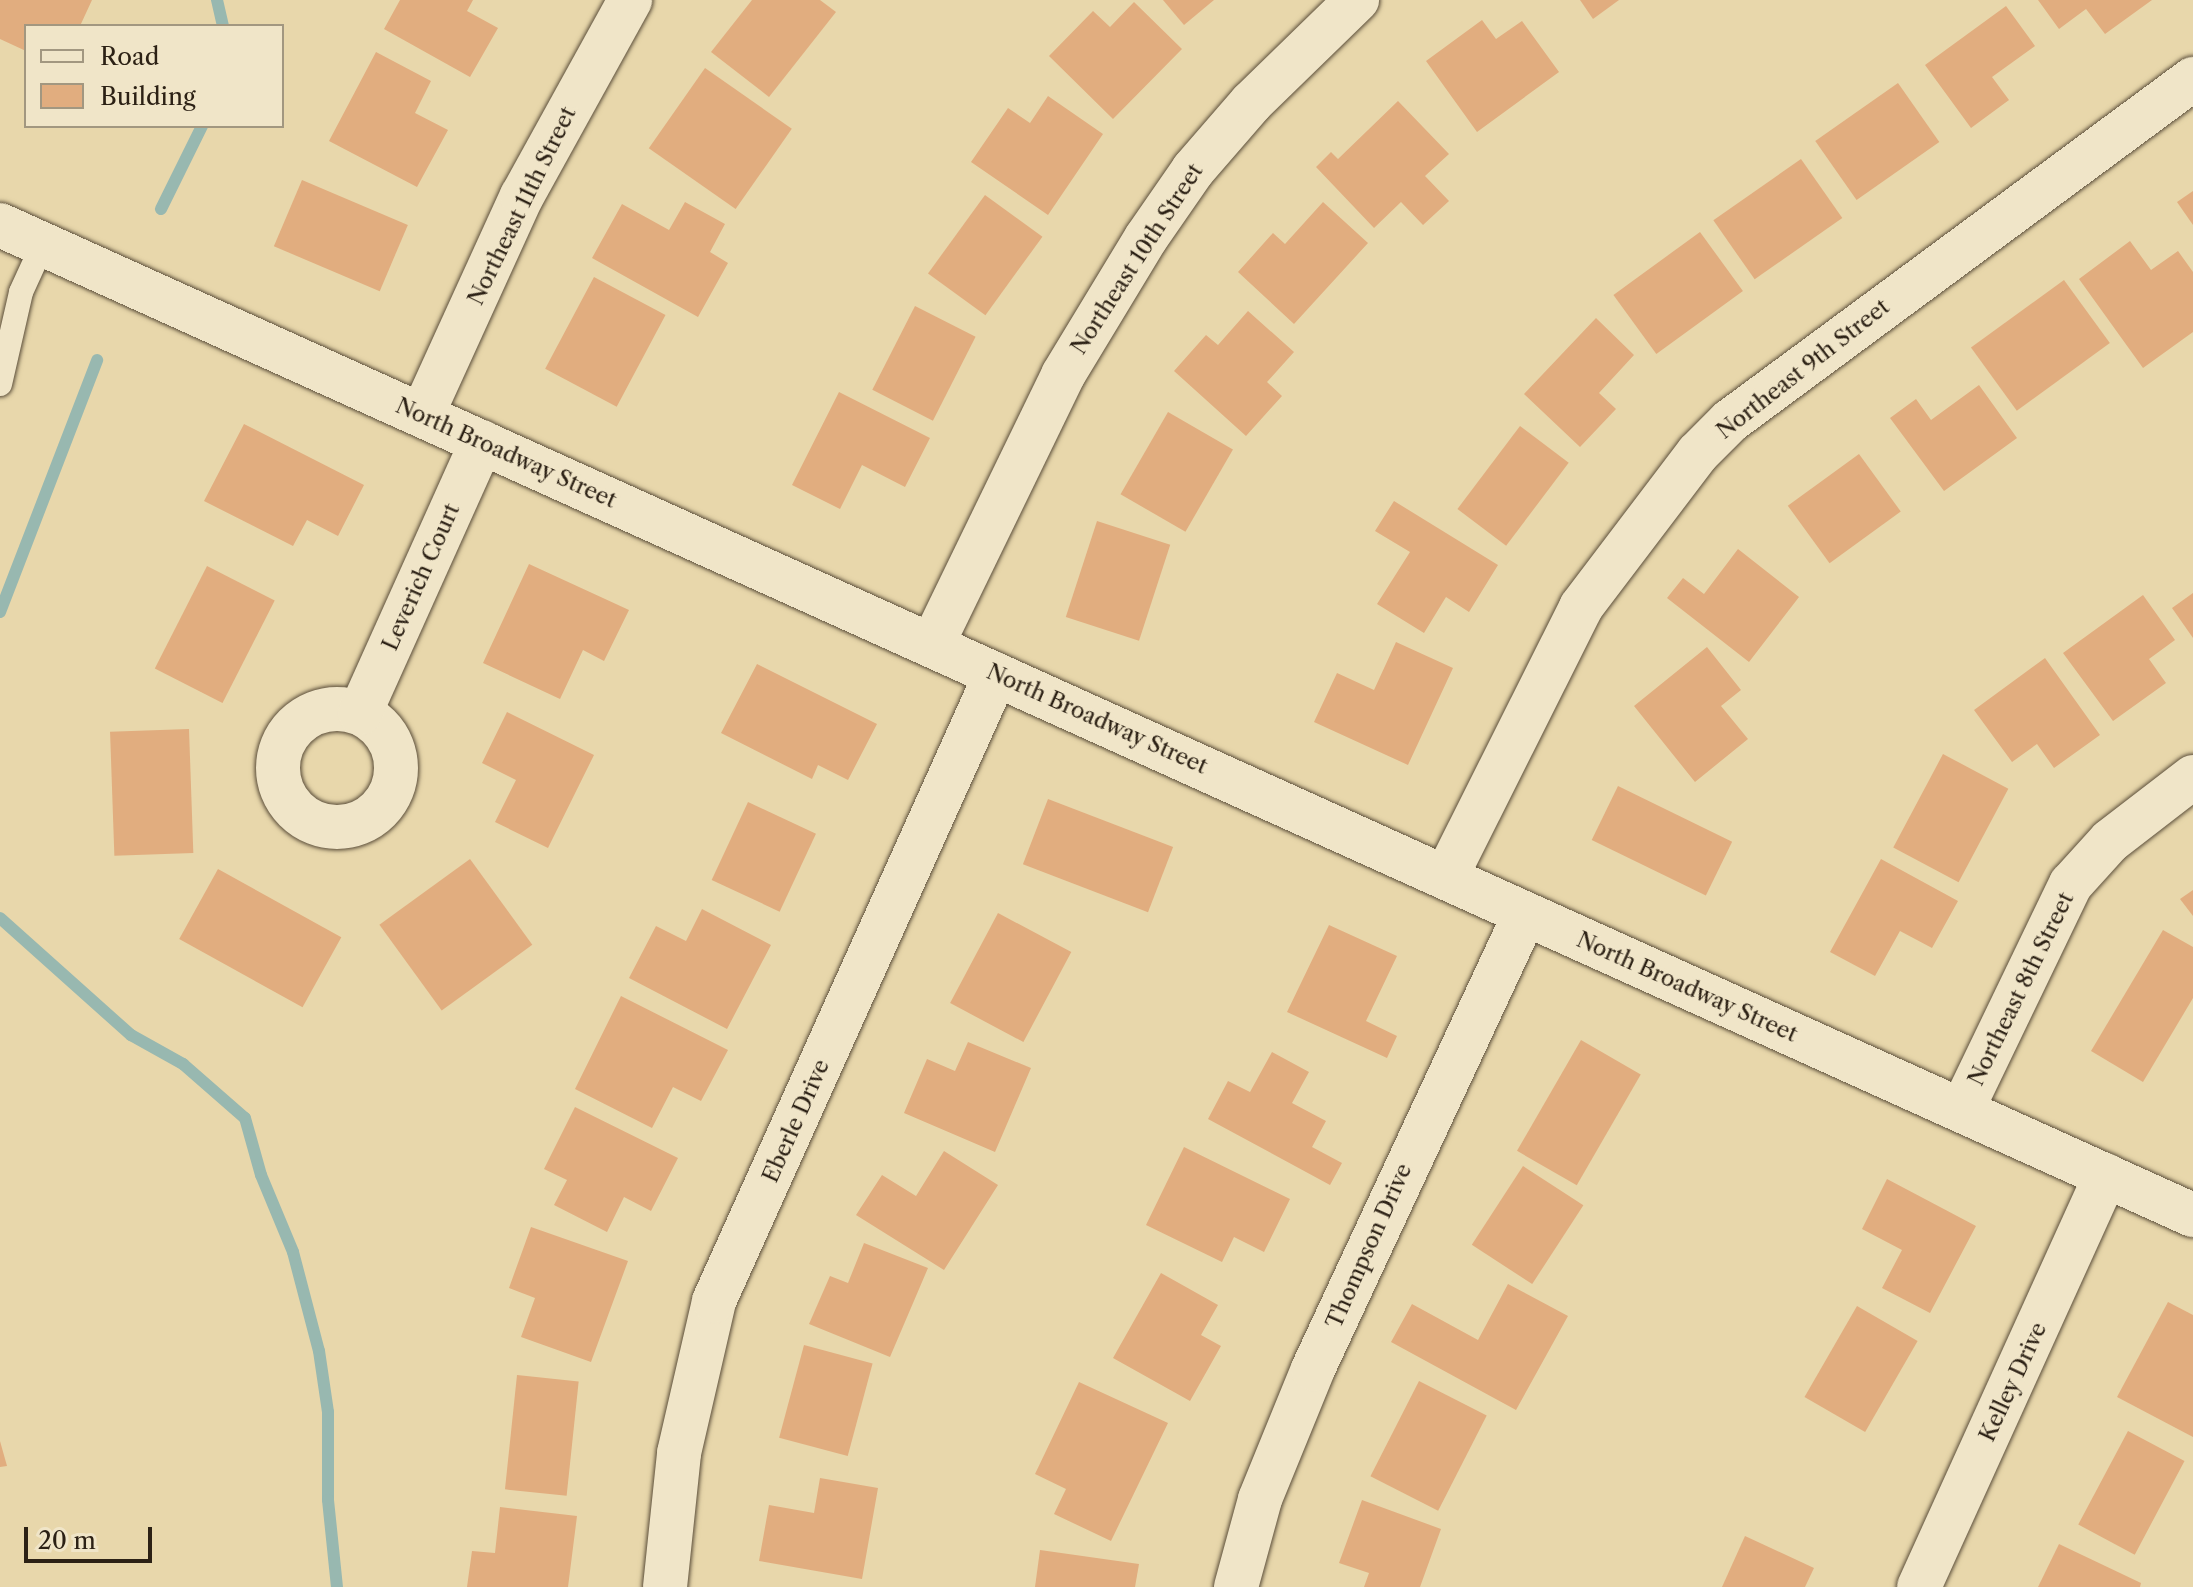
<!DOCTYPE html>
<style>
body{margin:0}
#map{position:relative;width:2193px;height:1587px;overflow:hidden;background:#e8d7ab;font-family:"Libre Caslon Text",serif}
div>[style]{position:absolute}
.stream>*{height:12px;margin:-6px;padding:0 6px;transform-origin:6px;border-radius:6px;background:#98b8b0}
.building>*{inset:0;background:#e1ad7f;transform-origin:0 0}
.roads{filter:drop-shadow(0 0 2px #5b4e3a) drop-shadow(0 0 2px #5b4e3a)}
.service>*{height:24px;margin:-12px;padding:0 12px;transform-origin:12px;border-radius:12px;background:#f0e5c8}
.minor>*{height:44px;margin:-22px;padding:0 22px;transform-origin:22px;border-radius:22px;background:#f0e5c8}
.minor>.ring{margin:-22px;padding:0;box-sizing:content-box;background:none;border:44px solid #f0e5c8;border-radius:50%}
.secondary>*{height:44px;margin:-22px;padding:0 22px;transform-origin:22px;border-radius:22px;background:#f0e5c8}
span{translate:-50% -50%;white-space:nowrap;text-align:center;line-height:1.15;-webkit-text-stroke:6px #f0e5c8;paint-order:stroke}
.street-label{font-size:22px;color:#2c2115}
.legend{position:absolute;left:24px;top:24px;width:260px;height:104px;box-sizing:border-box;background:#f0e5c8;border:2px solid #a29780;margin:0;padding:10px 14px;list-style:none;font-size:24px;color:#2c2115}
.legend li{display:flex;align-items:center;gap:16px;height:40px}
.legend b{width:40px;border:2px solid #a29780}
.scale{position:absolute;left:24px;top:1527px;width:128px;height:36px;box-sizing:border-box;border:4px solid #2c2115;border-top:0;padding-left:10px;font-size:24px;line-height:28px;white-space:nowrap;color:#2c2115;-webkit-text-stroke:6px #f0e5c8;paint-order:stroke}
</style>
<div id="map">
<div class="stream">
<i style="left:217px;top:0;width:27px;rotate:77deg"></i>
<i style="left:161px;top:209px;width:93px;rotate:-63.7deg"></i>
<i style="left:0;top:612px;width:270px;rotate:-68.9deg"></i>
<i style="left:0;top:918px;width:176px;rotate:41.8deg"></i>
<i style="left:131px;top:1035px;width:60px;rotate:29.1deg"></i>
<i style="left:183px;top:1064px;width:82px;rotate:41.1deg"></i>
<i style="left:245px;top:1118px;width:59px;rotate:74.3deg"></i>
<i style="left:261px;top:1175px;width:83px;rotate:67.4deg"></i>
<i style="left:293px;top:1252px;width:102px;rotate:75.3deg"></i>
<i style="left:319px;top:1351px;width:62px;rotate:81.6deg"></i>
<i style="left:328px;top:1412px;width:88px;rotate:90deg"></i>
<i style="left:328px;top:1500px;width:87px;rotate:84.1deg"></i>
</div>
<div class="building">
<i style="clip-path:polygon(0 0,92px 0,80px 26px,26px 26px,26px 51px,0 39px)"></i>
<i style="clip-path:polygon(400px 0,473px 0,467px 11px,498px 28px,470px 77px,384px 29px)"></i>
<i style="clip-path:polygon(752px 0,820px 0,836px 12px,769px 97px,711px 52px)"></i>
<i style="clip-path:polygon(1163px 0,1214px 0,1184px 25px)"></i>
<i style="clip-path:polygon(1580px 0,1619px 0,1593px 19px)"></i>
<i style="clip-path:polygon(2038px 0,2152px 0,2105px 34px,2086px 9px,2059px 29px)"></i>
<i style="clip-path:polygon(1134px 2px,1182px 49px,1113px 119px,1049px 56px,1093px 11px,1110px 27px)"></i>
<i style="clip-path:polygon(2006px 6px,2035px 46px,1992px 77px,2009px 100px,1971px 128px,1925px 65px)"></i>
<i style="clip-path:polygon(1482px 20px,1496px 39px,1522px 21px,1559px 72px,1477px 132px,1426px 61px)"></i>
<i style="clip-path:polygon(376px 52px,431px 81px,415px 113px,448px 130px,417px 187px,329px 141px)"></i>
<i style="left:705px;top:68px;width:106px;height:98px;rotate:35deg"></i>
<i style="left:1898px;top:83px;width:72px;height:101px;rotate:55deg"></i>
<i style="clip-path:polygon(1048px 96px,1103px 134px,1048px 215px,971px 162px,1008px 108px,1030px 123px)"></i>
<i style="clip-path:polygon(1398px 101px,1449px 154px,1425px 176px,1449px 201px,1423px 225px,1401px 202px,1374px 228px,1316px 167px,1331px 152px,1338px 159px)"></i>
<i style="left:1801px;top:159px;width:72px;height:107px;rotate:55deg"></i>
<i style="left:302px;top:180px;width:115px;height:72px;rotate:23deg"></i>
<i style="clip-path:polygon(2193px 191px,2193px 225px,2177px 202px)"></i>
<i style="left:985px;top:195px;width:71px;height:97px;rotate:36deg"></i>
<i style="clip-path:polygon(685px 202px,725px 224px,710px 252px,728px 263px,698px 317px,592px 258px,622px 204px,669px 230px)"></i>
<i style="clip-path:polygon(1323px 202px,1368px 243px,1294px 324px,1238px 272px,1273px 233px,1285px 244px)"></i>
<i style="left:1700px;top:232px;width:73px;height:107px;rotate:54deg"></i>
<i style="clip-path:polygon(2130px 241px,2151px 270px,2178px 251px,2193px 272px,2193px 332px,2143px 368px,2079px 279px)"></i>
<i style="left:594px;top:277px;width:81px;height:104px;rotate:28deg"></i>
<i style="left:2064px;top:280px;width:78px;height:115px;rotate:54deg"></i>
<i style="left:915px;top:306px;width:68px;height:94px;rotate:27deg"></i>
<i style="clip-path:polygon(1248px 311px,1294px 352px,1267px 382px,1282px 396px,1246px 436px,1174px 371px,1206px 335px,1218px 345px)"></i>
<i style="clip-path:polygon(1596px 318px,1634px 355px,1599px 393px,1616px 409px,1580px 447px,1524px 394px)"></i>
<i style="clip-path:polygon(1979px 385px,2017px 438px,1944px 491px,1890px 418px,1916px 399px,1931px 420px)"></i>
<i style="clip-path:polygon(839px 392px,930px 438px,905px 487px,862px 465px,840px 509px,792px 485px)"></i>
<i style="left:1168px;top:412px;width:75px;height:95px;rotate:30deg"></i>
<i style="clip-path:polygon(244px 424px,364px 485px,338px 536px,307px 520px,293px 546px,204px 501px)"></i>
<i style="left:1520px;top:426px;width:61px;height:104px;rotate:37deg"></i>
<i style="left:1859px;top:454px;width:71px;height:88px;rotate:54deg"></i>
<i style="clip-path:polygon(1394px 501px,1498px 565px,1469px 612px,1446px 597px,1424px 633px,1377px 604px,1410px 552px,1375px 531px)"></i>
<i style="left:1097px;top:521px;width:77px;height:101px;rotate:18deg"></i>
<i style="clip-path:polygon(1738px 549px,1799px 597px,1749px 662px,1667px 598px,1683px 578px,1704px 594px)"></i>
<i style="clip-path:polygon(529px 564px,629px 610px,604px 661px,583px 650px,560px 699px,483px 663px)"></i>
<i style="left:207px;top:566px;width:76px;height:115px;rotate:27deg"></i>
<i style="clip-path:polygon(2193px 593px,2193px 638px,2172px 608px)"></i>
<i style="clip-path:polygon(2143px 595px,2175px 640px,2149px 659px,2166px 683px,2113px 721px,2063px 653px)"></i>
<i style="clip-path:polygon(1396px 642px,1453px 668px,1408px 765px,1314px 722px,1337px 673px,1374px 690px)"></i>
<i style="clip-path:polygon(1707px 647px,1741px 690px,1721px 706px,1748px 739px,1695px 782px,1634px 706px)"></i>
<i style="clip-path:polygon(2045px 658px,2100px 735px,2054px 768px,2037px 744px,2012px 762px,1974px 710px)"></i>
<i style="clip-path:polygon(757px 664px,877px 724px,848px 780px,818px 765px,812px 779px,721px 733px)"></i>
<i style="clip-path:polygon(507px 712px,594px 755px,548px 848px,495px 822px,516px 780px,482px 763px)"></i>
<i style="left:189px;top:729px;width:124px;height:79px;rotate:88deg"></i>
<i style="left:1943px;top:754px;width:74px;height:106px;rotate:28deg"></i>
<i style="left:1618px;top:786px;width:127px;height:60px;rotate:26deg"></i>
<i style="left:1048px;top:799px;width:134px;height:70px;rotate:21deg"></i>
<i style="left:748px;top:802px;width:75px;height:86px;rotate:25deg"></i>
<i style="left:470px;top:859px;width:106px;height:112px;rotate:54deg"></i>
<i style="clip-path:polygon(1881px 859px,1958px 901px,1932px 948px,1900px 931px,1875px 976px,1830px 952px)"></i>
<i style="left:218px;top:869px;width:141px;height:80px;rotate:29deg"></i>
<i style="clip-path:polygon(2193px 890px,2193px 916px,2180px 899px)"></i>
<i style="clip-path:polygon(702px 909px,771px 945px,727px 1029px,629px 978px,656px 926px,686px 941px)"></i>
<i style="left:998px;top:913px;width:83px;height:102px;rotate:28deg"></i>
<i style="clip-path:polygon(1329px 925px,1397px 956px,1366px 1021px,1397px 1036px,1387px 1058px,1287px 1012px)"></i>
<i style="clip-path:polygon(2163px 930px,2193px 947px,2193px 998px,2143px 1082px,2091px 1051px)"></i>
<i style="clip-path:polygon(621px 996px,728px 1050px,701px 1101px,673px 1087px,652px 1128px,575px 1089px)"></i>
<i style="left:1581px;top:1040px;width:69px;height:128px;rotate:30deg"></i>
<i style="clip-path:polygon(968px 1042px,1031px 1068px,995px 1152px,904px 1113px,927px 1059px,955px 1071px)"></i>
<i style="clip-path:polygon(1272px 1052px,1309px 1072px,1292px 1103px,1326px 1121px,1312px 1147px,1342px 1163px,1330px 1185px,1208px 1119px,1228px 1081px,1250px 1092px)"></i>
<i style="clip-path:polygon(575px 1107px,678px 1158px,651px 1211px,624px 1197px,607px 1232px,554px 1205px,567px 1180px,544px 1169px)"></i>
<i style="clip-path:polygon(1184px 1147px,1290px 1199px,1264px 1252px,1234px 1237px,1222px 1262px,1146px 1225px)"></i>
<i style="clip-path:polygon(944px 1151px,998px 1185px,944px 1270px,856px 1215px,882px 1175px,916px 1196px)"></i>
<i style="left:1523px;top:1166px;width:72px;height:94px;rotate:33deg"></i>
<i style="clip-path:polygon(1887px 1179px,1976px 1226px,1930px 1313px,1882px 1288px,1902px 1250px,1862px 1229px)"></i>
<i style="clip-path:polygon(531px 1227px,628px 1261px,591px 1362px,521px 1337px,535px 1298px,509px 1288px)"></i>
<i style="clip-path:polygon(864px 1243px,928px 1268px,890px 1357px,809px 1324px,830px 1276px,848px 1283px)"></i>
<i style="clip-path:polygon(1161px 1273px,1218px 1305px,1201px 1335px,1221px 1346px,1190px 1401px,1113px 1358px)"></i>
<i style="clip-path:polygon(1508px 1284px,1568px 1316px,1516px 1410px,1391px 1342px,1412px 1304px,1478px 1340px)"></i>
<i style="clip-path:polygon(2168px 1302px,2193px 1315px,2193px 1437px,2117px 1397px)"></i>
<i style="left:1857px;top:1306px;width:70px;height:105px;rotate:30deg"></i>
<i style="left:804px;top:1345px;width:71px;height:96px;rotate:15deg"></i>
<i style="left:517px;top:1375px;width:62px;height:115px;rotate:6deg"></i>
<i style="left:1419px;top:1381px;width:76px;height:107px;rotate:27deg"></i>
<i style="clip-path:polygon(1079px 1382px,1168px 1423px,1111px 1541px,1054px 1514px,1066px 1489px,1035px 1474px)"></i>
<i style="left:2128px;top:1431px;width:64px;height:106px;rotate:28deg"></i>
<i style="clip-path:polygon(0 1441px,7px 1466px,0 1467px)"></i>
<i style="clip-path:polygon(820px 1478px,878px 1488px,862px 1579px,759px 1561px,769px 1505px,814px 1513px)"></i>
<i style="clip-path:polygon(1362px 1500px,1441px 1529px,1420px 1587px,1364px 1587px,1369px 1573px,1339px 1563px)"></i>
<i style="clip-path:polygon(500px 1507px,577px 1516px,568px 1587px,467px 1587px,472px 1551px,495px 1553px)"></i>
<i style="clip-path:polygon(1745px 1536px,1814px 1568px,1805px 1587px,1722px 1587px)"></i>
<i style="clip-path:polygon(2059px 1544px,2141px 1583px,2140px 1587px,2038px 1587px)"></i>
<i style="clip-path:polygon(1040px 1550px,1139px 1564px,1135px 1587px,1035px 1587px)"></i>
</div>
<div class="roads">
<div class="service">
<i style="left:0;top:384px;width:94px;rotate:-77.1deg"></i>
<i style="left:21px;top:292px;width:53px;rotate:-65.4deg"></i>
</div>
<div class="minor">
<i style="left:422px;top:415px;width:241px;rotate:-65.5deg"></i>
<i style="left:522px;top:196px;width:224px;rotate:-61.1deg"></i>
<i style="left:932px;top:645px;width:300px;rotate:-64.1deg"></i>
<i style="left:1063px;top:375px;width:160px;rotate:-58.8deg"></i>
<i style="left:1146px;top:238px;width:83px;rotate:-55.3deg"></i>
<i style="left:1193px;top:170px;width:89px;rotate:-49.1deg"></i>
<i style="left:1251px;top:103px;width:148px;rotate:-44.2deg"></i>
<i class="ring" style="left:278px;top:709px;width:74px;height:74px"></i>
<i style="left:360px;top:713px;width:297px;rotate:-65.8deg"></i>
<i style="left:1446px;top:877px;width:302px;rotate:-63.4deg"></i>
<i style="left:1581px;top:607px;width:193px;rotate:-52.8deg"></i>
<i style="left:1698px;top:453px;width:45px;rotate:-45deg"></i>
<i style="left:1730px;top:421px;width:576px;rotate:-36.45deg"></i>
<i style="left:1962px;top:1110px;width:251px;rotate:-64.3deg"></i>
<i style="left:2071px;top:884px;width:58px;rotate:-47.8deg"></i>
<i style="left:2110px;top:841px;width:105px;rotate:-37.6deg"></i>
<i style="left:665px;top:1587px;width:135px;rotate:-84deg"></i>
<i style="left:679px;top:1453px;width:156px;rotate:-77deg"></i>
<i style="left:714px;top:1301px;width:687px;rotate:-65.78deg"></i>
<i style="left:1236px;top:1587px;width:91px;rotate:-74.7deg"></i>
<i style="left:1260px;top:1499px;width:140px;rotate:-67.8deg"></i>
<i style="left:1313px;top:1369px;width:502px;rotate:-65.02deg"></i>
<i style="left:1919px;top:1587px;width:452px;rotate:-65.6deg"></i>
</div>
<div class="secondary">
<i style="left:0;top:225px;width:2406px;rotate:24.3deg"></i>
</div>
</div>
<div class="street-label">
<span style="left:522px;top:206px;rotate:-64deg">Northeast 11th Street</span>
<span style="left:1137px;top:259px;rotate:-57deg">Northeast 10th Street</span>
<span style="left:1803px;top:369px;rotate:-38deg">Northeast 9th Street</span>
<span style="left:506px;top:453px;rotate:24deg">North Broadway Street</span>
<span style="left:421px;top:577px;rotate:-66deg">Leverich Court</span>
<span style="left:1097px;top:719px;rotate:24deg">North Broadway Street</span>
<span style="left:1687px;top:987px;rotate:24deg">North Broadway Street</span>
<span style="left:2021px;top:989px;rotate:-64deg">Northeast 8th Street</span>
<span style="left:796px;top:1121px;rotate:-66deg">Eberle Drive</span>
<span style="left:1369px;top:1246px;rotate:-66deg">Thompson Drive</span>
<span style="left:2013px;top:1382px;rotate:-65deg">Kelley Drive</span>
</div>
<ul class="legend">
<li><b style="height:10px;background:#f0e5c8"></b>Road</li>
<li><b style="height:22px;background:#e1ad7f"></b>Building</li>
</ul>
<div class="scale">20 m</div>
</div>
